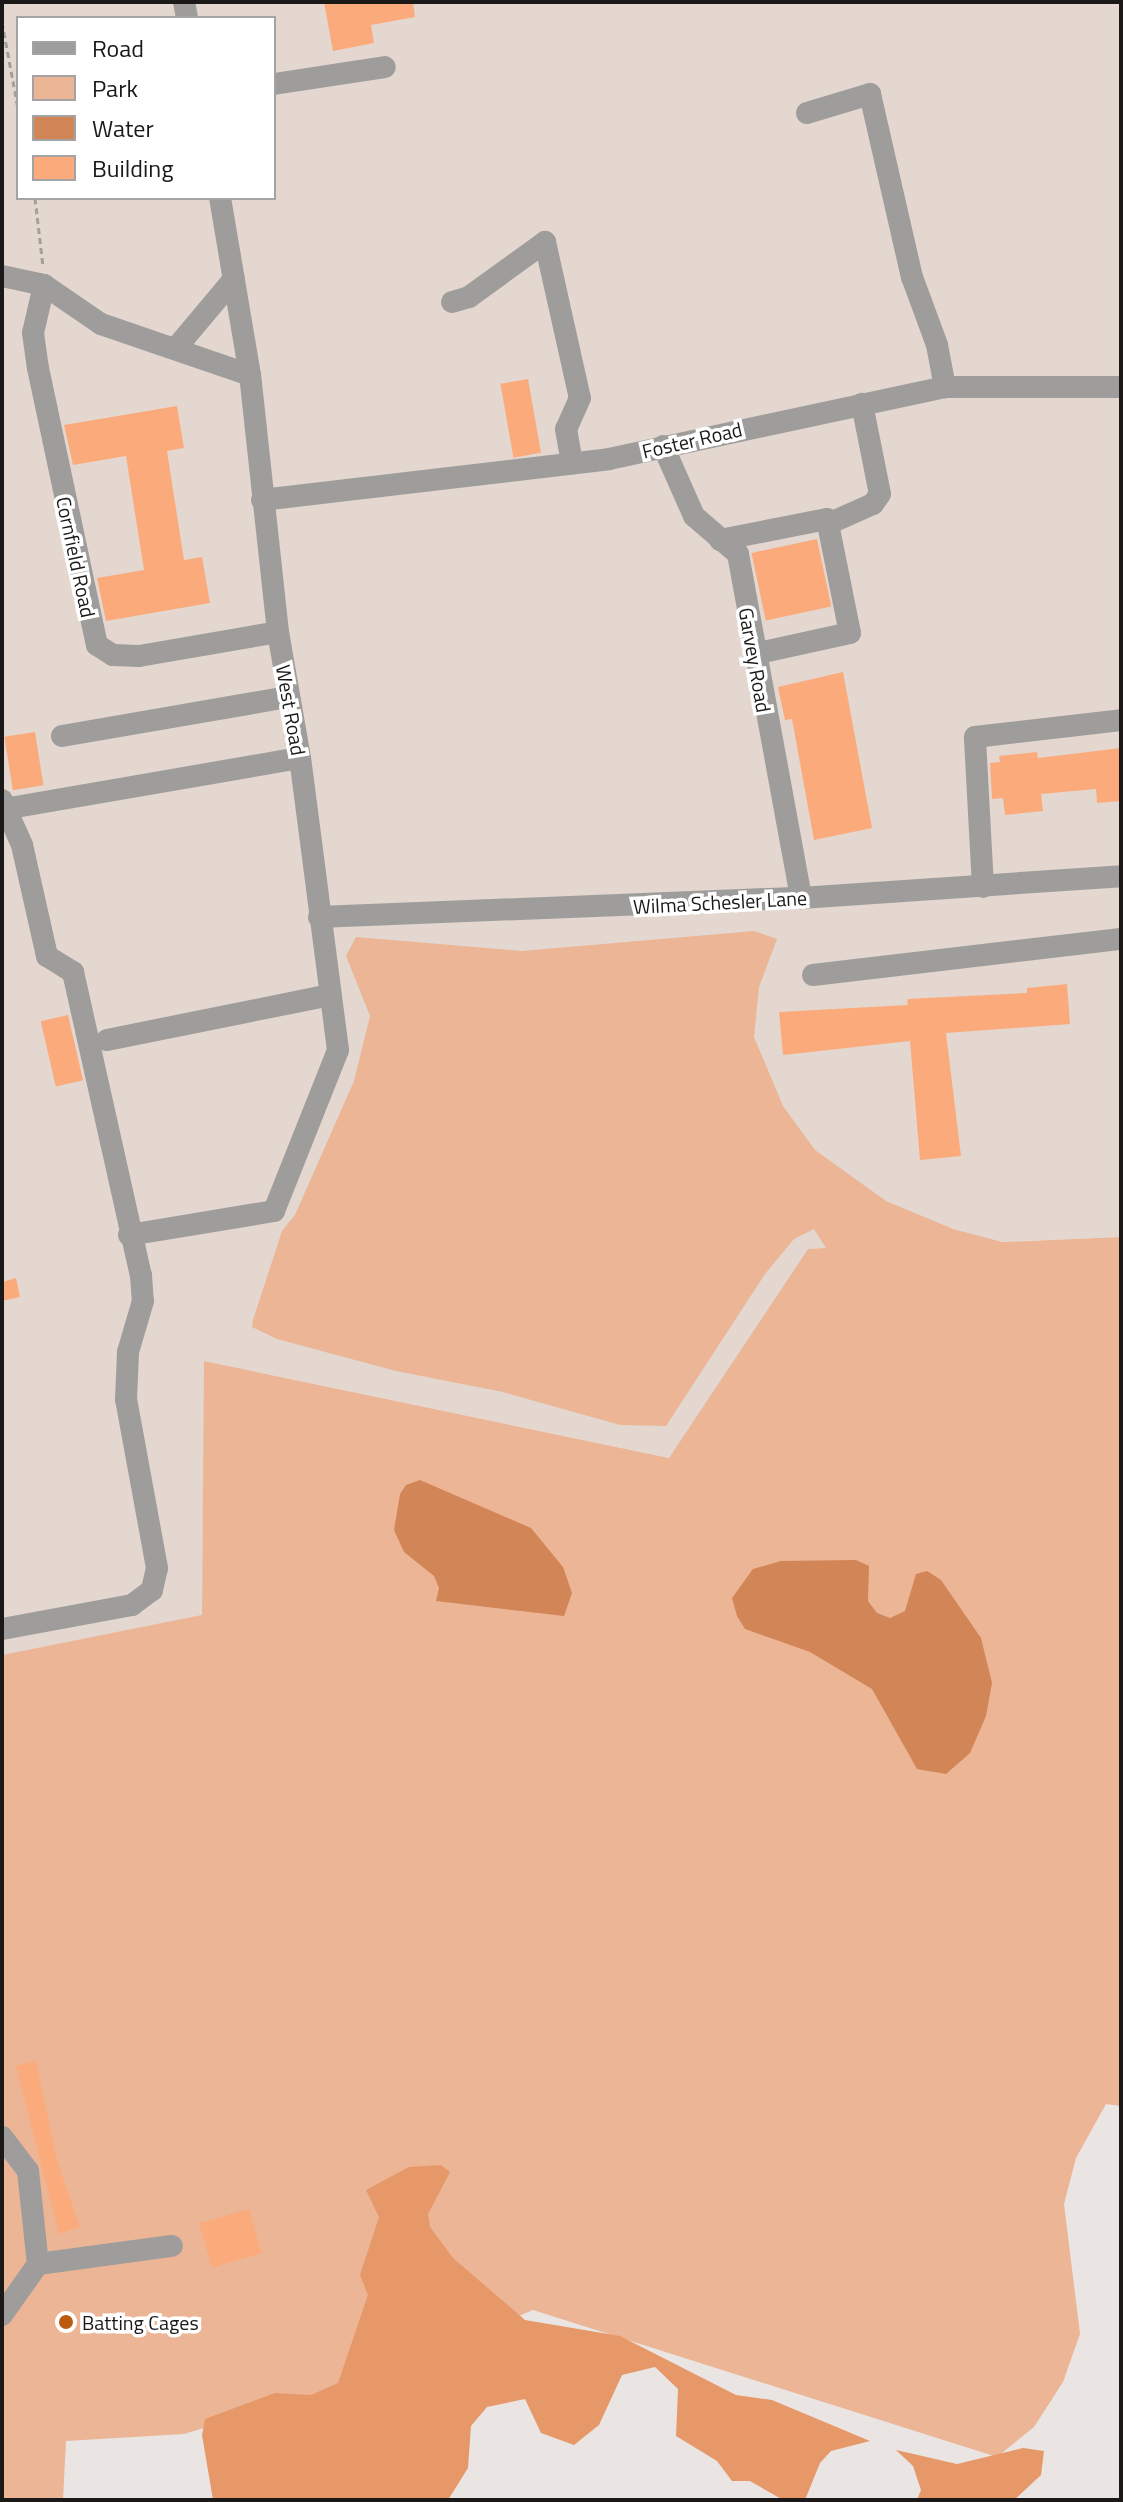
<!DOCTYPE html>
<style>
body{margin:0}
#map{position:relative;width:1123px;height:2502px;overflow:hidden;background:#eae5e2;font-family:"Titillium Web",sans-serif}
div>[style]{position:absolute}
.built>*{inset:0;background:#e3d7cf}
.green>*{inset:0;background:#ebb596}
.forest>*{inset:0;background:#e69869}
.water>*{inset:0;background:#d28556}
.building>*{inset:0;background:#fbab7b;transform-origin:0 0}
.path>*{height:3px;margin-top:-1.5px;transform-origin:0;background:repeating-linear-gradient(90deg,#a39f9d 0 6px,transparent 0 10px)}
.minor>*{height:22px;margin:-11px;padding:0 11px;transform-origin:11px;border-radius:11px;background:#9f9d9c}
.dots>*{width:22px;height:22px;translate:-50% -50%;box-sizing:border-box;border:4px solid #fff;border-radius:50%}
span{translate:-50% -50%;white-space:nowrap;text-align:center;line-height:1.15;-webkit-text-stroke:7px #fff;paint-order:stroke}
.street-label{font-size:20px;color:#1b1918}
.poi-label{font-size:20px;color:#1b1918}
.left{translate:0 -50%;text-align:left}
.frame{position:absolute;inset:0;border:4px solid #1b1918;pointer-events:none}
.legend{position:absolute;left:16px;top:16px;width:260px;height:184px;box-sizing:border-box;background:#fff;border:2px solid #a4a3a3;margin:0;padding:10px 14px;list-style:none;font-size:24px;color:#1b1918}
.legend li{display:flex;align-items:center;gap:16px;height:40px}
.legend b{width:40px;border:2px solid #a4a3a3}
</style>
<div id="map">
<div class="built">
<i style="clip-path:polygon(evenodd,2px 2px,1121px 2px,1121px 1237px,808px 1249px,670px 1458px,205px 1361px,202px 1616px,2px 1655px,2px 2px,18px 18px,274px 18px,274px 198px,18px 198px,18px 18px)"></i>
</div>
<div class="green">
<i style="clip-path:polygon(754px 931px,777px 939px,759px 987px,754px 1037px,783px 1106px,815px 1150px,886px 1201px,953px 1229px,1002px 1242px,1121px 1237px,1121px 2106px,1106px 2104px,1076px 2158px,1064px 2204px,1080px 2334px,1063px 2382px,1034px 2427px,997px 2457px,533px 2310px,375px 2376px,184px 2434px,66px 2441px,63px 2500px,2px 2500px,2px 1655px,202px 1615px,204px 1361px,669px 1458px,808px 1249px,826px 1248px,814px 1229px,794px 1239px,765px 1274px,666px 1426px,620px 1425px,503px 1392px,396px 1371px,277px 1339px,252px 1327px,253px 1320px,282px 1231px,295px 1215px,354px 1081px,370px 1016px,346px 956px,356px 937px,522px 951px)"></i>
</div>
<div class="forest">
<i style="clip-path:polygon(441px 2165px,450px 2172px,428px 2214px,430px 2227px,453px 2258px,525px 2320px,620px 2336px,736px 2395px,772px 2400px,870px 2441px,831px 2451px,820px 2463px,805px 2500px,783px 2500px,750px 2481px,732px 2481px,717px 2461px,676px 2436px,678px 2389px,655px 2367px,622px 2375px,599px 2425px,574px 2445px,541px 2433px,525px 2399px,487px 2407px,471px 2426px,468px 2468px,448px 2500px,213px 2500px,202px 2435px,205px 2419px,275px 2393px,311px 2395px,338px 2383px,368px 2295px,360px 2275px,379px 2217px,366px 2190px,409px 2167px)"></i>
<i style="clip-path:polygon(1023px 2448px,1044px 2451px,1041px 2475px,1014px 2500px,917px 2500px,921px 2490px,913px 2466px,896px 2450px,957px 2464px)"></i>
</div>
<div class="water">
<i style="clip-path:polygon(420px 1480px,531px 1528px,563px 1567px,572px 1593px,564px 1616px,436px 1601px,439px 1588px,434px 1576px,404px 1552px,394px 1530px,400px 1494px,406px 1485px)"></i>
<i style="clip-path:polygon(856px 1560px,869px 1566px,868px 1601px,877px 1613px,890px 1618px,905px 1611px,916px 1574px,927px 1571px,941px 1580px,981px 1638px,992px 1683px,986px 1716px,970px 1753px,946px 1774px,917px 1769px,872px 1689px,810px 1652px,745px 1629px,737px 1616px,732px 1598px,753px 1569px,781px 1561px)"></i>
</div>
<div class="building">
<i style="clip-path:polygon(324px 2px,413px 2px,415px 17px,371px 25px,374px 43px,333px 51px)"></i>
<i style="left:528px;top:379px;width:75px;height:28px;rotate:80deg"></i>
<i style="clip-path:polygon(177px 406px,184px 448px,167px 451px,184px 560px,202px 557px,210px 603px,106px 621px,97px 578px,144px 570px,126px 456px,73px 465px,64px 425px)"></i>
<i style="left:817px;top:539px;width:69px;height:67px;rotate:78deg"></i>
<i style="clip-path:polygon(843px 672px,872px 828px,814px 840px,792px 719px,785px 720px,778px 687px)"></i>
<i style="left:35px;top:732px;width:54px;height:31px;rotate:81deg"></i>
<i style="clip-path:polygon(1121px 748px,1121px 801px,1097px 803px,1096px 789px,1041px 794px,1043px 811px,1005px 815px,1003px 798px,992px 799px,990px 763px,1000px 762px,999px 756px,1037px 752px,1038px 758px)"></i>
<i style="clip-path:polygon(1067px 984px,1070px 1024px,946px 1033px,961px 1156px,920px 1160px,910px 1041px,783px 1055px,779px 1012px,908px 1005px,907px 999px,1027px 993px,1027px 988px)"></i>
<i style="left:68px;top:1015px;width:67px;height:28px;rotate:77deg"></i>
<i style="clip-path:polygon(16px 1278px,20px 1297px,2px 1301px,2px 1282px)"></i>
<i style="clip-path:polygon(36px 2061px,57px 2161px,80px 2227px,59px 2234px,16px 2066px)"></i>
<i style="left:249px;top:2209px;width:46px;height:52px;rotate:74deg"></i>
</div>
<div class="path">
<i style="left:2px;top:22px;width:87px;rotate:79.5deg"></i>
<i style="left:35px;top:198px;width:68px;rotate:83.3deg"></i>
</div>
<div class="minor">
<i style="left:184px;top:2px;width:16px;rotate:79deg"></i>
<i style="left:274px;top:84px;width:112px;rotate:-8.7deg"></i>
<i style="left:807px;top:113px;width:66px;rotate:-16.8deg"></i>
<i style="left:870px;top:94px;width:188px;rotate:77.1deg"></i>
<i style="left:912px;top:277px;width:72px;rotate:69.8deg"></i>
<i style="left:937px;top:345px;width:43px;rotate:79.2deg"></i>
<i style="left:2px;top:276px;width:43px;rotate:12.1deg"></i>
<i style="left:44px;top:285px;width:69px;rotate:34.4deg"></i>
<i style="left:101px;top:324px;width:157px;rotate:18.9deg"></i>
<i style="left:44px;top:285px;width:49px;rotate:102.9deg"></i>
<i style="left:33px;top:333px;width:35px;rotate:82deg"></i>
<i style="left:38px;top:368px;width:283px;rotate:78deg"></i>
<i style="left:97px;top:645px;width:19px;rotate:32deg"></i>
<i style="left:113px;top:655px;width:26px;rotate:2deg"></i>
<i style="left:139px;top:656px;width:141px;rotate:-9.8deg"></i>
<i style="left:452px;top:302px;width:18px;rotate:-16deg"></i>
<i style="left:469px;top:297px;width:94px;rotate:-35.9deg"></i>
<i style="left:545px;top:242px;width:160px;rotate:77.4deg"></i>
<i style="left:580px;top:398px;width:34px;rotate:114deg"></i>
<i style="left:566px;top:429px;width:35px;rotate:80deg"></i>
<i style="left:176px;top:348px;width:90px;rotate:-50deg"></i>
<i style="left:663px;top:446px;width:77px;rotate:66.1deg"></i>
<i style="left:694px;top:516px;width:58px;rotate:40.8deg"></i>
<i style="left:738px;top:554px;width:350px;rotate:79.6deg"></i>
<i style="left:262px;top:500px;width:349px;rotate:-6.7deg"></i>
<i style="left:609px;top:459px;width:344px;rotate:-12.1deg"></i>
<i style="left:945px;top:387px;width:176px"></i>
<i style="left:828px;top:524px;width:49px;rotate:-24deg"></i>
<i style="left:873px;top:504px;width:12px;rotate:-55deg"></i>
<i style="left:880px;top:494px;width:92px;rotate:-101.3deg"></i>
<i style="left:720px;top:540px;width:109px;rotate:-11.1deg"></i>
<i style="left:827px;top:519px;width:116px;rotate:78.6deg"></i>
<i style="left:850px;top:633px;width:98px;rotate:167.7deg"></i>
<i style="left:62px;top:736px;width:229px;rotate:-9.8deg"></i>
<i style="left:2px;top:800px;width:49px;rotate:66deg"></i>
<i style="left:22px;top:845px;width:114px;rotate:77.3deg"></i>
<i style="left:47px;top:956px;width:31px;rotate:32deg"></i>
<i style="left:73px;top:972px;width:311px;rotate:77.4deg"></i>
<i style="left:141px;top:1275px;width:26px;rotate:86deg"></i>
<i style="left:143px;top:1301px;width:53px;rotate:106.4deg"></i>
<i style="left:128px;top:1352px;width:47px;rotate:92.4deg"></i>
<i style="left:126px;top:1399px;width:172px;rotate:79.6deg"></i>
<i style="left:157px;top:1568px;width:23px;rotate:103deg"></i>
<i style="left:152px;top:1590px;width:25px;rotate:143deg"></i>
<i style="left:132px;top:1605px;width:132px;rotate:169.5deg"></i>
<i style="left:4px;top:809px;width:300px;rotate:-9.8deg"></i>
<i style="left:983px;top:887px;width:150px;rotate:-93.1deg"></i>
<i style="left:975px;top:737px;width:147px;rotate:-6.6deg"></i>
<i style="left:319px;top:917px;width:482px;rotate:-2.3deg"></i>
<i style="left:801px;top:898px;width:321px;rotate:-3.9deg"></i>
<i style="left:813px;top:975px;width:310px;rotate:-6.7deg"></i>
<i style="left:107px;top:1040px;width:227px;rotate:-11.4deg"></i>
<i style="left:129px;top:1235px;width:147px;rotate:-9.4deg"></i>
<i style="left:274px;top:1211px;width:173px;rotate:-68.3deg"></i>
<i style="left:338px;top:1050px;width:294px;rotate:-97.4deg"></i>
<i style="left:300px;top:758px;width:128px;rotate:-99.9deg"></i>
<i style="left:278px;top:632px;width:259px;rotate:-96.2deg"></i>
<i style="left:250px;top:375px;width:180px;rotate:-99.6deg"></i>
<i style="left:2px;top:2137px;width:43px;rotate:52.6deg"></i>
<i style="left:28px;top:2171px;width:94px;rotate:83.9deg"></i>
<i style="left:38px;top:2264px;width:135px;rotate:-7.7deg"></i>
<i style="left:2px;top:2315px;width:62px;rotate:-54.8deg"></i>
</div>
<div class="dots">
<i style="left:66px;top:2322px;background:#ba5b0f"></i>
</div>
<div class="street-label">
<span style="left:692px;top:440px;rotate:-13deg">Foster Road</span>
<span style="left:76px;top:557px;rotate:78deg">Cornfield Road</span>
<span style="left:755px;top:660px;rotate:80deg">Garvey Road</span>
<span style="left:291px;top:710px;rotate:80deg">West Road</span>
<span style="left:720px;top:902px;rotate:-3deg">Wilma Schesler Lane</span>
</div>
<div class="poi-label">
<span class="left" style="left:82px;top:2322px">Batting Cages</span>
</div>
<div class="frame"></div>
<ul class="legend">
<li><b style="height:10px;background:#9f9d9c"></b>Road</li>
<li><b style="height:22px;background:#ebb596"></b>Park</li>
<li><b style="height:22px;background:#d28556"></b>Water</li>
<li><b style="height:22px;background:#fbab7b"></b>Building</li>
</ul>
</div>
